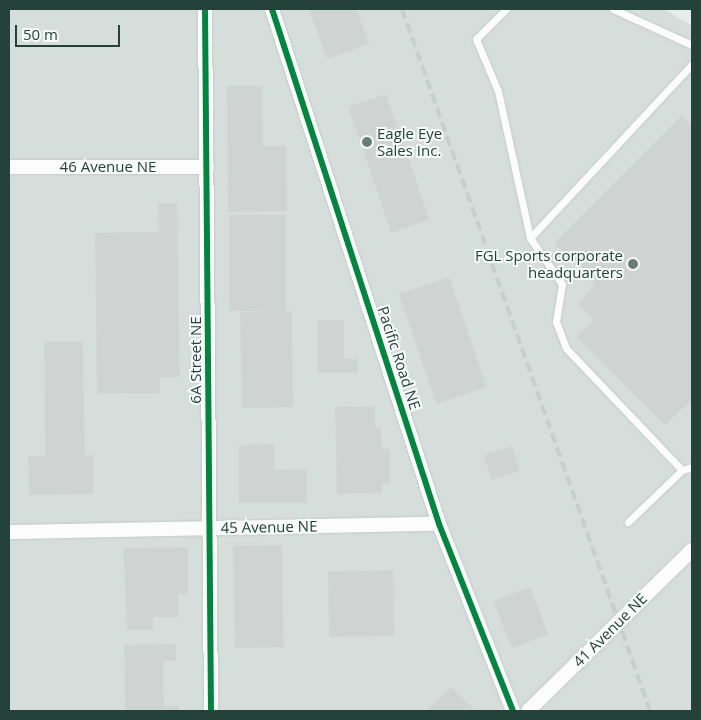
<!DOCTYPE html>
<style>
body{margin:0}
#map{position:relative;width:701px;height:720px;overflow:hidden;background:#e8edeb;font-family:"Open Sans",sans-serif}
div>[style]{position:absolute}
.built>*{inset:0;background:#d6dedb}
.building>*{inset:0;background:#cfd4d2;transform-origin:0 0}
.roads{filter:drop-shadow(0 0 1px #c5cac8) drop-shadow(0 0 1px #c5cac8)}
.service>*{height:7px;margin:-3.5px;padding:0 3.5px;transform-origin:3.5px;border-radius:3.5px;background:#fcfcfc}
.minor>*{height:14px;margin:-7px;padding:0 7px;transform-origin:7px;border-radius:7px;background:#fcfcfc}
.rail>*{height:4px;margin-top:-2px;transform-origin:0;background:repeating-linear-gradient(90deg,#c9cdcc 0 10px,transparent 0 15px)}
.cycleway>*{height:6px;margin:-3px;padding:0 3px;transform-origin:3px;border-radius:3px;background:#00873e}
.dots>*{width:14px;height:14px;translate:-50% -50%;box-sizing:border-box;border:2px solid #f7fbf9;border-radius:50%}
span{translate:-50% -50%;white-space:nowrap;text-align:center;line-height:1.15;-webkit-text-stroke:4px #f7fbf9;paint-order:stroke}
.poi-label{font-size:15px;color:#24423a}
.left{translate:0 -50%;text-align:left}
.right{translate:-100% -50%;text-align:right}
.street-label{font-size:15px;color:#24423a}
.frame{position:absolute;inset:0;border:10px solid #24423a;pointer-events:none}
.scale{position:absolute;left:15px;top:25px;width:105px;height:22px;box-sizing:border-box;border:2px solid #24423a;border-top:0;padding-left:6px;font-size:15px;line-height:18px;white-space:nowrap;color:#24423a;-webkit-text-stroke:4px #f7fbf9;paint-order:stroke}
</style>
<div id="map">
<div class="built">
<i style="clip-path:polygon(9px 9px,664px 9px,692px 26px,692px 711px,9px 711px)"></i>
</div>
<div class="building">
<i style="clip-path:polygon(309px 9px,356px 9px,369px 44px,327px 59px)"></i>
<i style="clip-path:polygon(227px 86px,262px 86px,263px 146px,286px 146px,287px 211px,228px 212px)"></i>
<i style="left:386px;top:94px;width:133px;height:40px;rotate:71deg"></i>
<i style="clip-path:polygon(682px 115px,692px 125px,692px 400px,665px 425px,576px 337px,594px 320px,578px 304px,595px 285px,554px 243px)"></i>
<i style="clip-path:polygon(158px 203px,177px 203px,180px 377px,160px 377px,160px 393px,97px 394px,95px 233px,159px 232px)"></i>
<i style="left:229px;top:215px;width:57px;height:96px"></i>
<i style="left:449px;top:277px;width:116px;height:53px;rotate:71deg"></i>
<i style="clip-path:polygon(287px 311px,292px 311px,293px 407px,242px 408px,240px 312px)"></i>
<i style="clip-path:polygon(318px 320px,344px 320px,344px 359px,358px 359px,358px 373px,318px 373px)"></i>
<i style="clip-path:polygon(44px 342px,83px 342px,85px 455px,93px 455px,93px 494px,29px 495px,28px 456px,45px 456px)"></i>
<i style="clip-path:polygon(375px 406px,375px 428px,381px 428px,382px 449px,390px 449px,390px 483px,382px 483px,382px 493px,337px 494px,335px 407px)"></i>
<i style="clip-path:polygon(274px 444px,274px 470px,307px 469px,307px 503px,239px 503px,239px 445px)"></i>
<i style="left:512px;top:446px;width:26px;height:30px;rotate:72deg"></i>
<i style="left:282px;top:545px;width:102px;height:49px;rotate:89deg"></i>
<i style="clip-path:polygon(188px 547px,188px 594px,178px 594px,179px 617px,153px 617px,153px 630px,127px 630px,123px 548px)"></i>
<i style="left:393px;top:570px;width:66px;height:65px;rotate:89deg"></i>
<i style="left:530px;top:587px;width:51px;height:39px;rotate:69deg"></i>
<i style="clip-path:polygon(176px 644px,176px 661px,163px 661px,164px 706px,178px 706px,179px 711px,125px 711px,124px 645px)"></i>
<i style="clip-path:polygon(451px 687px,476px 711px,426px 711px)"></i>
</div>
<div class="roads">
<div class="service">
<i style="left:506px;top:9px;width:42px;rotate:135deg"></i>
<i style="left:476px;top:39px;width:56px;rotate:67.1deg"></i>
<i style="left:498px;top:91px;width:150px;rotate:77.7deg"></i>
<i style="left:613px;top:9px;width:87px;rotate:24.5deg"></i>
<i style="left:682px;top:470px;width:168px;rotate:-133.6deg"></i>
<i style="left:566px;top:348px;width:28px;rotate:-111deg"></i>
<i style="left:556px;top:322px;width:38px;rotate:-81deg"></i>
<i style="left:562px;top:284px;width:56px;rotate:-124.8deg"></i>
<i style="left:530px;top:238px;width:238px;rotate:-47deg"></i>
<i style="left:628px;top:522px;width:75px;rotate:-43.9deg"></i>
<i style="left:682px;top:470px;width:10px;rotate:-17deg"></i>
</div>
<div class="minor">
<i style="left:205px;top:9px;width:702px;rotate:89.51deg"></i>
<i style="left:272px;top:9px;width:541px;rotate:72.03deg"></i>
<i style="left:439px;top:524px;width:201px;rotate:68.4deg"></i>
<i style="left:9px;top:167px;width:198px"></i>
<i style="left:9px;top:532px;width:430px;rotate:-1.1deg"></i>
<i style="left:528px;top:711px;width:230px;rotate:-44.5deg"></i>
</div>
</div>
<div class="rail">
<i style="left:402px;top:9px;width:745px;rotate:70.54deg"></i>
</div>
<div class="cycleway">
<i style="left:205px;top:9px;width:702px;rotate:89.51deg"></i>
<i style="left:272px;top:9px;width:541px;rotate:72.03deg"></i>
<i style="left:439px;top:524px;width:201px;rotate:68.4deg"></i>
</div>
<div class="dots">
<i style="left:367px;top:142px;background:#697e78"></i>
<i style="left:633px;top:264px;background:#697e78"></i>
</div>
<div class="poi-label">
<span class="left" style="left:377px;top:142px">Eagle Eye<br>Sales Inc.</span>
<span class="right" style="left:623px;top:264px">FGL Sports corporate<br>headquarters</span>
</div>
<div class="street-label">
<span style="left:108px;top:167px">46 Avenue NE</span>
<span style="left:399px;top:358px;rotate:72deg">Pacific Road NE</span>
<span style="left:196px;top:360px;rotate:-90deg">6A Street NE</span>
<span style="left:269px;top:527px;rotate:-1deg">45 Avenue NE</span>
<span style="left:610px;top:630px;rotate:-45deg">41 Avenue NE</span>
</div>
<div class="frame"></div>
<div class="scale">50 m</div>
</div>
